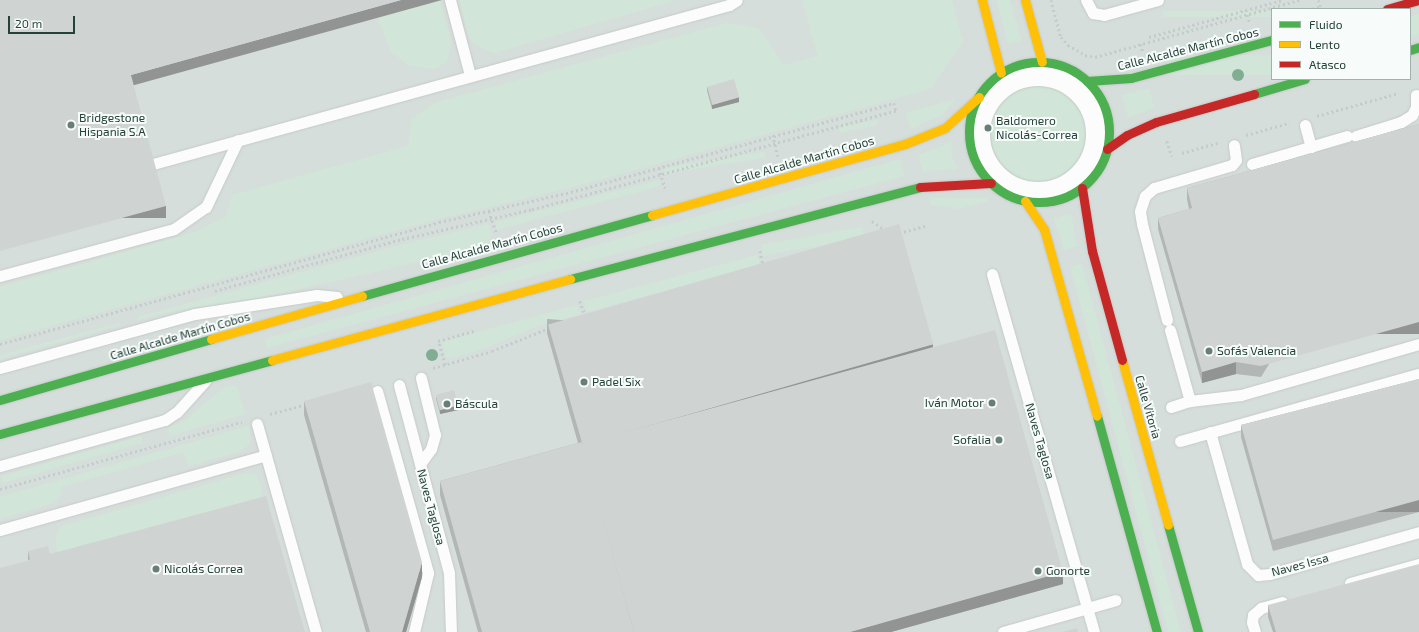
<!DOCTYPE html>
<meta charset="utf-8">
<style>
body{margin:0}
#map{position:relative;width:1419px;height:632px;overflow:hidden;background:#e8edeb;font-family:"Exo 2",sans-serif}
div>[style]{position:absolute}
.built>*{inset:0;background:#d6dedb}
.green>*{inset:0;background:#d1e6d8;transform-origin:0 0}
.round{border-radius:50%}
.path>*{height:2.5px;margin-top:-1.25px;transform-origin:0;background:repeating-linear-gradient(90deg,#c3ccca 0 2px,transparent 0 5px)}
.roads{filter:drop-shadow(0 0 1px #c5cac8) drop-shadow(0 0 1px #c5cac8)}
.lane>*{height:11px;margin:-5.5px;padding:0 5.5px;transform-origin:5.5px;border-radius:5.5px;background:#fcfcfc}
.street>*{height:22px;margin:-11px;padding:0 11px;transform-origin:11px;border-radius:11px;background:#fcfcfc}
.street>.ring{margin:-11px;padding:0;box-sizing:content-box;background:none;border:22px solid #fcfcfc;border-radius:50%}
.fast>*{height:9px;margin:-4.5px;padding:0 4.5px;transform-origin:4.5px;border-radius:4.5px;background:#4caf50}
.fast>.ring{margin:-4.5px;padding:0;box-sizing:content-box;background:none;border:9px solid #4caf50;border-radius:50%}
.slow>*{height:9px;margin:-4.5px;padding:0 4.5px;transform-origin:4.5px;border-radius:4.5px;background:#ffc107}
.jam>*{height:9px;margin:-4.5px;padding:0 4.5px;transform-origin:4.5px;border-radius:4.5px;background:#c62828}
.trees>*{width:12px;height:12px;margin:-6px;border-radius:50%;background:#81ae93}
.wall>*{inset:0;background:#b2b6b5}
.shaded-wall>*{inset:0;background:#919493;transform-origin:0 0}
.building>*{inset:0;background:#cfd4d2;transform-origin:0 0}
.dots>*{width:11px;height:11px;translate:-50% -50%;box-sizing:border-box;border:2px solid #f7fbf9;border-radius:50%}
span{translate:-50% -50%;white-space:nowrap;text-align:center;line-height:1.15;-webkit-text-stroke:4px #f7fbf9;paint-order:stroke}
.street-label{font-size:12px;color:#24423a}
.poi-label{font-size:12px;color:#24423a}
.left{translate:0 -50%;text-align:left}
.right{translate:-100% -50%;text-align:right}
.legend{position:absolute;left:1271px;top:8px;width:140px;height:72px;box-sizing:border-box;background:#f7fbf9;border:1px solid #a3b1ad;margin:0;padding:5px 7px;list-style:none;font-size:12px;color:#24423a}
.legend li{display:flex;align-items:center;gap:8px;height:20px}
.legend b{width:20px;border:1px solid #a3b1ad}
.scale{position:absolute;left:8px;top:16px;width:67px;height:18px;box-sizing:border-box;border:2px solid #24423a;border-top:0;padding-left:5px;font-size:12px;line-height:14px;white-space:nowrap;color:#24423a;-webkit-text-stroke:3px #f7fbf9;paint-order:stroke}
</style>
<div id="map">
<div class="built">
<i style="clip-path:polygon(evenodd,0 0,1419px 0,1419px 632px,0 632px,0 0,1272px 9px,1410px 9px,1410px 79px,1272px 79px,1272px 9px)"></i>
</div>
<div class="green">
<i style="clip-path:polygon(440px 0,451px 41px,447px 61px,439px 67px,430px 69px,408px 65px,391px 51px,378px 18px)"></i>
<i style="clip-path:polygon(459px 0,677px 0,494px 53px,475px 44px,469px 37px)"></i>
<i style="clip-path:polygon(802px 0,952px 0,963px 42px,930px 89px,573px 187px,438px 219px,0 340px,0 287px,195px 232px,226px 217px,232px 195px,408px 146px,412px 119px,434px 103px,727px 23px,759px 29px,784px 65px,818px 56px)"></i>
<i style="clip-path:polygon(997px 0,1010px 0,1021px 40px,1008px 44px)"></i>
<i style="left:1272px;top:11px;width:6px;height:109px;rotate:90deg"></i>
<i style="clip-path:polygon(1419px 14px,1419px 34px,1410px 37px,1410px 17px)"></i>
<i style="left:1272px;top:55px;width:20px;height:105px;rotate:90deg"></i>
<i class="round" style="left:985px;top:79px;width:108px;height:108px"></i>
<i style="clip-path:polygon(1149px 89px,1154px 108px,1128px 117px,1122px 95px)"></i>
<i style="clip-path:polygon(956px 99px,943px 114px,911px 129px,906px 113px)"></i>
<i style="left:877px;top:120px;width:5px;height:39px;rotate:79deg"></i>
<i style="clip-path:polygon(951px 141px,952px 157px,958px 170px,945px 169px,923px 172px,918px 155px,941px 147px)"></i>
<i style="left:764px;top:152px;width:6px;height:101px;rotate:81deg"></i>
<i style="clip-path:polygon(900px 159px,904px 176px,267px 348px,265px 339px)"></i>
<i style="clip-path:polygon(659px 180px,660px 186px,497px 230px,495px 222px)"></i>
<i style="clip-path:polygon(929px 198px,987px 198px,988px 201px,959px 209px,931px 205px)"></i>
<i style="clip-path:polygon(1071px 214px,1077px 246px,1064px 250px,1054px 218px)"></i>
<i style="clip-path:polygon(488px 224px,492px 235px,485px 247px,259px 298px,172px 311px,138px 320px,138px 317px,400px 245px)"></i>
<i style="left:862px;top:227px;width:11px;height:102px;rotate:80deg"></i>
<i style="left:757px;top:255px;width:11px;height:179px;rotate:75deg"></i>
<i style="left:1082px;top:264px;width:382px;height:12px;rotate:75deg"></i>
<i style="clip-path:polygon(577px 305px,580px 314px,537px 326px,478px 351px,447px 359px,442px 342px)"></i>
<i style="clip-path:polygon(119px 323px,120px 325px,0 359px,0 355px)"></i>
<i style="clip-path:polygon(232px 385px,237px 387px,245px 414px,170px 436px,168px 428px,185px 420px,225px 387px)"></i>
<i style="clip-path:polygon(249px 426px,250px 444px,241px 451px,189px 466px,184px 452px,61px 487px,61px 495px,54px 503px,0 519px,0 497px)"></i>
<i style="left:141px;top:436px;width:7px;height:146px;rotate:74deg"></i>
<i style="clip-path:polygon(246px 473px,254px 474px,258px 478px,264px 500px,60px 557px,56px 545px,57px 532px,62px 526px)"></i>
</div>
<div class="path">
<i style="left:1051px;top:0;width:38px;rotate:75deg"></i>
<i style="left:1061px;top:37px;width:11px;rotate:49deg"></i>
<i style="left:1068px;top:45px;width:20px;rotate:30deg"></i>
<i style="left:1085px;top:55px;width:10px;rotate:11deg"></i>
<i style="left:1095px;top:57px;width:212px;rotate:-15.6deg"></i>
<i style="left:1312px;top:9px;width:8px;rotate:-14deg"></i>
<i style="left:1320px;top:7px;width:7px;rotate:-106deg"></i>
<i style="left:1246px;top:10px;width:14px;rotate:73deg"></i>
<i style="left:1149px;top:37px;width:138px;rotate:-15.5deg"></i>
<i style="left:1141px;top:44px;width:9px;rotate:77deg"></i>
<i style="left:1317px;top:116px;width:85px;rotate:-15.7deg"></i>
<i style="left:773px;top:135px;width:22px;rotate:77deg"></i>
<i style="left:1246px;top:135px;width:45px;rotate:-15.6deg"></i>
<i style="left:1167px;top:141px;width:16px;rotate:72deg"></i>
<i style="left:1182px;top:153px;width:37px;rotate:-16deg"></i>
<i style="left:659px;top:168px;width:21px;rotate:73deg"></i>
<i style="left:489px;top:211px;width:24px;rotate:71deg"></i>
<i style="left:872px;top:221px;width:17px;rotate:33deg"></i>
<i style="left:899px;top:233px;width:28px;rotate:-15deg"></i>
<i style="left:760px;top:251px;width:13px;rotate:77deg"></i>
<i style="left:580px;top:301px;width:12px;rotate:70deg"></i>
<i style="left:0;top:344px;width:456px;rotate:-15.5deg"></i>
<i style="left:439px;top:222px;width:135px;rotate:-12.8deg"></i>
<i style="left:571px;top:192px;width:335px;rotate:-15.4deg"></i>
<i style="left:894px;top:103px;width:8px;rotate:76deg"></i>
<i style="left:896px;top:111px;width:378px;rotate:164.8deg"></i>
<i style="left:531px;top:210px;width:134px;rotate:167.1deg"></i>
<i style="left:400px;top:240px;width:194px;rotate:164.5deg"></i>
<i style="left:445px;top:365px;width:25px;rotate:-106deg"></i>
<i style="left:438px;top:341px;width:40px;rotate:-16deg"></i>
<i style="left:433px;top:368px;width:61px;rotate:-16.1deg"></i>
<i style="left:492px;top:351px;width:61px;rotate:-22deg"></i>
<i style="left:270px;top:414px;width:38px;rotate:-15deg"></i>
<i style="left:0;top:489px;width:251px;rotate:-15.5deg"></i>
</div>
<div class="roads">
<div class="lane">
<i style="left:450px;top:0;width:78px;rotate:75.1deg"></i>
<i style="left:1086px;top:0;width:15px;rotate:62deg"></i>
<i style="left:1093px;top:13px;width:11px;rotate:10deg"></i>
<i style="left:1104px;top:15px;width:56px;rotate:-15.5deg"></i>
<i style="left:1305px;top:125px;width:23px;rotate:75deg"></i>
<i style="left:1356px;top:136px;width:47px;rotate:-17.3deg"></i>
<i style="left:1401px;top:122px;width:13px;rotate:-32deg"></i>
<i style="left:1412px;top:115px;width:9px;rotate:-63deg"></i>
<i style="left:1416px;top:107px;width:12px;rotate:-90deg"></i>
<i style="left:153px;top:164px;width:598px;rotate:-15.43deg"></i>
<i style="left:729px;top:5px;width:9px;rotate:-32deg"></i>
<i style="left:1252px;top:164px;width:99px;rotate:-16.4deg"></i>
<i style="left:992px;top:274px;width:372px;rotate:74.1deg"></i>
<i style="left:0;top:276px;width:180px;rotate:-15.1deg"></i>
<i style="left:174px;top:229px;width:39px;rotate:-35deg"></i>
<i style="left:206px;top:207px;width:74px;rotate:-64.5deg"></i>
<i style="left:1167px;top:320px;width:99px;rotate:-104.6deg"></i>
<i style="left:1142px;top:224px;width:13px;rotate:-99deg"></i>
<i style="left:1140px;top:211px;width:16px;rotate:-72deg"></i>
<i style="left:1145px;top:196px;width:12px;rotate:-42deg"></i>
<i style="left:1154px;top:188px;width:81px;rotate:-16.4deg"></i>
<i style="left:1232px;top:165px;width:6px;rotate:-51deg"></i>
<i style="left:1236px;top:160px;width:15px;rotate:-98deg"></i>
<i style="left:1170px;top:330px;width:74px;rotate:74.3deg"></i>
<i style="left:0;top:368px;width:202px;rotate:-15.5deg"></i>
<i style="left:195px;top:314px;width:123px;rotate:-8.9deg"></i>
<i style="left:317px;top:295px;width:20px;rotate:6deg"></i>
<i style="left:399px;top:385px;width:195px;rotate:75.1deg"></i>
<i style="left:449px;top:573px;width:59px;rotate:88.1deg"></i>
<i style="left:377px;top:391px;width:189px;rotate:74.3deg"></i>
<i style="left:428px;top:573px;width:61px;rotate:103.3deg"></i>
<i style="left:1171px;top:407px;width:20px;rotate:-18deg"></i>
<i style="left:1190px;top:401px;width:51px;rotate:-6.7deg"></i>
<i style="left:1241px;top:395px;width:185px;rotate:-16deg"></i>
<i style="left:257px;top:424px;width:216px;rotate:74.2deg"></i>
<i style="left:1210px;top:432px;width:137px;rotate:74.3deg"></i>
<i style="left:1247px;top:564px;width:16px;rotate:45deg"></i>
<i style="left:1258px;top:575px;width:12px;rotate:-5deg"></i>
<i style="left:1270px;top:574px;width:155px;rotate:-15.7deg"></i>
<i style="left:1180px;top:441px;width:248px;rotate:-15.7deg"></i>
<i style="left:420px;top:464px;width:19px;rotate:-54deg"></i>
<i style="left:431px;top:449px;width:15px;rotate:-74deg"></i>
<i style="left:435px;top:435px;width:59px;rotate:-103.8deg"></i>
<i style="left:0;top:466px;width:171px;rotate:-15.6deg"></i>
<i style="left:165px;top:420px;width:14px;rotate:-34deg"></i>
<i style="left:177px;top:412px;width:42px;rotate:-47.9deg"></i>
<i style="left:0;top:530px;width:276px;rotate:-15.7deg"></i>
<i style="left:1350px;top:583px;width:72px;rotate:-15.4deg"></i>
<i style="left:1003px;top:632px;width:117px;rotate:-15.8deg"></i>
<i style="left:1255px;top:632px;width:10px;rotate:-107deg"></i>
<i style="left:1252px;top:622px;width:7px;rotate:-82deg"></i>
<i style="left:1253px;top:615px;width:11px;rotate:-41deg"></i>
<i style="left:1261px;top:608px;width:22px;rotate:-16deg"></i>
</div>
<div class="street">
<i class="ring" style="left:979px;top:75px;width:96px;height:96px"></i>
</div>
<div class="fast">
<i style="left:1410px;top:50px;width:9px;rotate:-18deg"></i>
<i class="ring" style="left:969px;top:62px;width:131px;height:131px"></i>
<i style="left:1087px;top:81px;width:44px;rotate:-3.9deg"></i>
<i style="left:1131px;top:78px;width:146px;rotate:-15.1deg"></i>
<i style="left:1254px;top:94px;width:53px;rotate:-16.4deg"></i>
<i style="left:570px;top:279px;width:362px;rotate:-14.7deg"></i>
<i style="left:362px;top:296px;width:301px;rotate:-15.6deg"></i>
<i style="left:0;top:400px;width:220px;rotate:-16.1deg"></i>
<i style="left:1097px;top:416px;width:224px;rotate:74.5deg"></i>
<i style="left:0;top:434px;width:282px;rotate:-15.2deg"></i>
<i style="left:1168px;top:525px;width:111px;rotate:74.3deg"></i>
</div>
<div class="slow">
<i style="left:982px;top:0;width:75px;rotate:75.4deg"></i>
<i style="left:1025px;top:0;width:64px;rotate:74.7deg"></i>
<i style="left:1025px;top:201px;width:34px;rotate:56deg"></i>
<i style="left:1044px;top:229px;width:194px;rotate:74.2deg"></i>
<i style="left:652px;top:215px;width:263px;rotate:-15.7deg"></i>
<i style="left:905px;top:144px;width:43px;rotate:-21.8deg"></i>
<i style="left:945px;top:128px;width:46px;rotate:-42.4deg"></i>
<i style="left:211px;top:339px;width:157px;rotate:-15.9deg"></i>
<i style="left:272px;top:360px;width:309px;rotate:-15.2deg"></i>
<i style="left:1122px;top:360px;width:171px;rotate:74.4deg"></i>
</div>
<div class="jam">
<i style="left:1387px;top:9px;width:33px;rotate:-16deg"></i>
<i style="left:1107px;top:149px;width:24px;rotate:-35deg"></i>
<i style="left:1127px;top:135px;width:32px;rotate:-24deg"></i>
<i style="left:1156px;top:122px;width:102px;rotate:-15.9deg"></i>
<i style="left:920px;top:187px;width:71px;rotate:-3.2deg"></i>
<i style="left:1082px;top:188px;width:64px;rotate:81deg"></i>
<i style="left:1092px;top:251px;width:113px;rotate:74.6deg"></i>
</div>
</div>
<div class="trees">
<i style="left:1238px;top:75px"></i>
<i style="left:432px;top:355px"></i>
</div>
<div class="wall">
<i style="clip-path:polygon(707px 87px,739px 102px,712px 109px,707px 91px)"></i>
<i style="clip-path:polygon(1419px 124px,1261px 377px,1236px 374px,1202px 383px,1158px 229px,1158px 218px,1189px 209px,1187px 199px,1187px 188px)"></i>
<i style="clip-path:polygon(547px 319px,933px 347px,1063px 584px,891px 632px,478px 632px,440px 495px,440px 481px,578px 443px,547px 333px)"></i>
<i style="clip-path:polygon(1419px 379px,1419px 512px,1273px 551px,1241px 437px,1241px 425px)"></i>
<i style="clip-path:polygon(436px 395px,458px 410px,440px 414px,436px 399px)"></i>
<i style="clip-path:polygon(304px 401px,422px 577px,406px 632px,366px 632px,304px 415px)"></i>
<i style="clip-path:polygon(28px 551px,50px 554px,28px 560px)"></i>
<i style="clip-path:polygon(1268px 605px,1419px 632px,1273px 632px,1268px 617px)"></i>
</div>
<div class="shaded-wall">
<i style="clip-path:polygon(401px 0,442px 0,131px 86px,131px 75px)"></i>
<i style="clip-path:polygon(739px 97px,739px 102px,712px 109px,712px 105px)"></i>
<i style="left:166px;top:206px;width:12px;height:172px;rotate:90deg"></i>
<i style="left:1419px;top:322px;width:12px;height:164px;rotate:90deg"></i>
<i style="clip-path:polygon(933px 344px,933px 358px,582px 445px,582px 442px)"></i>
<i style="clip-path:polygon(1236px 362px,1236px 374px,1202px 383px,1202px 372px)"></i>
<i style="clip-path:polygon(458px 405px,458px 410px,440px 414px,440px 410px)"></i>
<i style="left:1419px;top:500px;width:12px;height:151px;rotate:90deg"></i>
<i style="clip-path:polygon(422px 562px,422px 577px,406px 632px,402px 632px)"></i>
<i style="clip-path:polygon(1063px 572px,1063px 584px,891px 632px,850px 632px)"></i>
</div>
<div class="building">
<i style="clip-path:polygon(0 0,401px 0,131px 75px,166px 206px,0 251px)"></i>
<i style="left:734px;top:79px;width:19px;height:28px;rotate:74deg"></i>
<i style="clip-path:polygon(1419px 124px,1419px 322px,1261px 366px,1236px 362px,1202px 372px,1158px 218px,1192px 208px,1187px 188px)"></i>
<i style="left:899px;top:224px;width:125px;height:365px;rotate:74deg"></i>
<i style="clip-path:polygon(995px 330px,1063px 572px,850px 632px,634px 632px,582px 444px)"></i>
<i style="clip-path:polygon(1419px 379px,1419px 500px,1273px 540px,1241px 425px)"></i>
<i style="clip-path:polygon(371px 382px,422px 562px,402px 632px,370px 632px,304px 401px)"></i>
<i style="left:454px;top:390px;width:16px;height:19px;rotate:75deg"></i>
<i style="clip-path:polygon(582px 442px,634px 632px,482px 632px,440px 481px)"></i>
<i style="clip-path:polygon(266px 496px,305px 632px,0 632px,0 568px,30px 560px,28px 551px,48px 546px,50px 554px)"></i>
<i style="clip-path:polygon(1419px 564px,1419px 632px,1276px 632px,1268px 605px)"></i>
<i style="clip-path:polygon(1077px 628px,1078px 632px,1062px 632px)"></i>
</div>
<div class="dots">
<i style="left:71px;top:125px;background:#697e78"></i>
<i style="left:988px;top:128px;background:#697e78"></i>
<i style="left:1209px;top:351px;background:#697e78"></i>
<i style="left:584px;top:382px;background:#697e78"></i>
<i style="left:992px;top:403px;background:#697e78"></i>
<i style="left:447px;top:404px;background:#697e78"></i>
<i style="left:999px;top:440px;background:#697e78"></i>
<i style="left:156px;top:569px;background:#697e78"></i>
<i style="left:1038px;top:571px;background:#697e78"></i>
</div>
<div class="street-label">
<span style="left:1188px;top:49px;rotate:-14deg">Calle Alcalde Martín Cobos</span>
<span style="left:804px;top:160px;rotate:-16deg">Calle Alcalde Martín Cobos</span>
<span style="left:492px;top:246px;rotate:-15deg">Calle Alcalde Martín Cobos</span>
<span style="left:180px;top:336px;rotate:-16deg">Calle Alcalde Martín Cobos</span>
<span style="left:1148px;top:407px;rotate:74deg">Calle Vitoria</span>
<span style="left:1040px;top:441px;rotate:74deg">Naves Taglosa</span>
<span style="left:431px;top:507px;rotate:75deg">Naves Taglosa</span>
<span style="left:1300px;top:565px;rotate:-15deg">Naves Issa</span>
</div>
<div class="poi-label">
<span class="left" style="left:79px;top:125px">Bridgestone<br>Hispania S.A</span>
<span class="left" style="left:996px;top:128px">Baldomero<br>Nicolás-Correa</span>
<span class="left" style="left:1217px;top:351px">Sofás Valencia</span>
<span class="left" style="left:592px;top:382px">Padel Six</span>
<span class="right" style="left:984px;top:403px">Iván Motor</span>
<span class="left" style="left:455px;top:404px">Báscula</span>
<span class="right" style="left:991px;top:440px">Sofalia</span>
<span class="left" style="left:164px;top:569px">Nicolás Correa</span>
<span class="left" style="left:1046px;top:571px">Gonorte</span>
</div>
<ul class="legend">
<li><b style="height:5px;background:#4caf50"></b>Fluido</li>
<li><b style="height:5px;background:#ffc107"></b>Lento</li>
<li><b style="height:5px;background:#c62828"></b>Atasco</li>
</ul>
<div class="scale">20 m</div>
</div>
